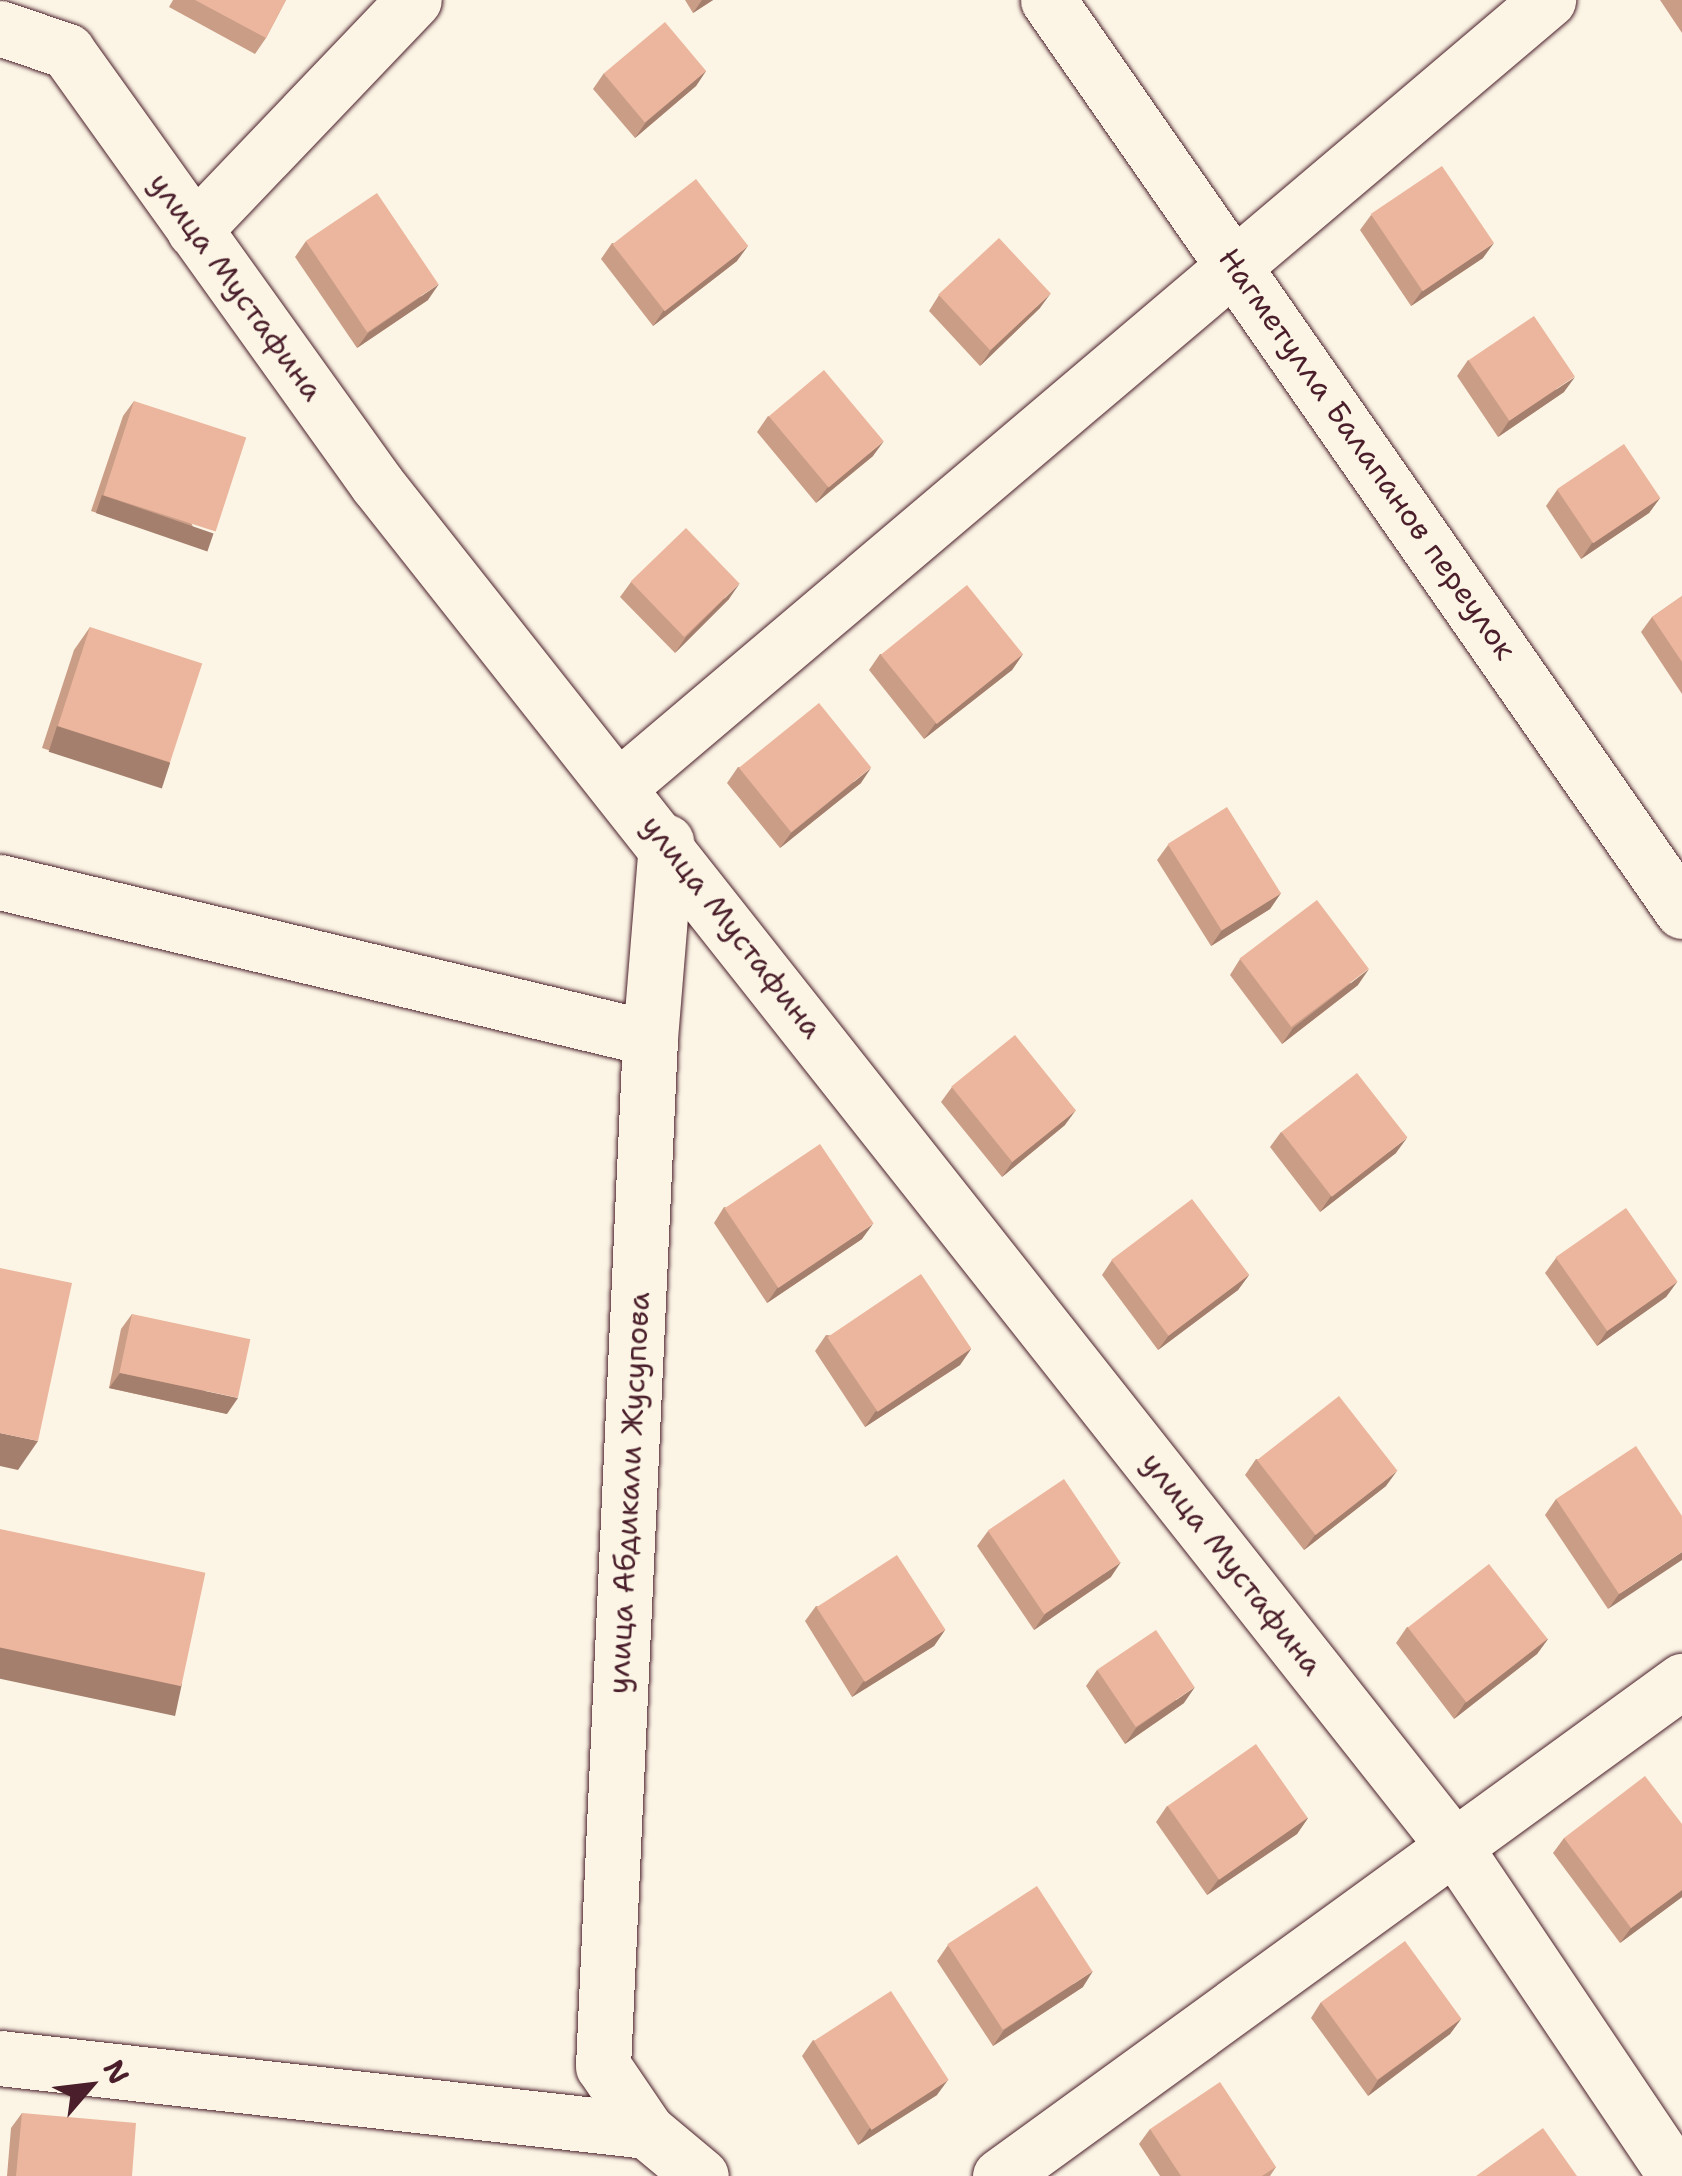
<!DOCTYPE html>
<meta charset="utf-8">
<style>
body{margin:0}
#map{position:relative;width:1682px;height:2176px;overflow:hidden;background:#fcf5e5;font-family:"Shantell Sans",sans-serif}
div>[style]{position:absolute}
.roads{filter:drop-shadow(0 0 2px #4a1f2b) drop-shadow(0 0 2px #4a1f2b)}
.minor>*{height:55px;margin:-27.5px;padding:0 27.5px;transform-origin:27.5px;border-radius:27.5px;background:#fcf5e5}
.wall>*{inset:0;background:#ca9d87}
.shaded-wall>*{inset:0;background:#a47f6e;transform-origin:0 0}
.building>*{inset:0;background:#ebb69d;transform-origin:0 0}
span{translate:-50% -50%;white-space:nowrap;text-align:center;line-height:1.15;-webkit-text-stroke:8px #fcf5e5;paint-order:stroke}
.street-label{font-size:30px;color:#4a1f2b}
.north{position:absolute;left:40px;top:2036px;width:100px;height:100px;-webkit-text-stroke:8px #fcf5e5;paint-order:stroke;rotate:62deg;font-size:28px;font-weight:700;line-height:40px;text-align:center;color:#4a1f2b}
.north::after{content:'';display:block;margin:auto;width:35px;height:45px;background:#4a1f2b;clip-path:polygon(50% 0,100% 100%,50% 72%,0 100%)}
</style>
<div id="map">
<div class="roads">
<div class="minor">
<i style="left:1048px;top:0;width:1110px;rotate:55.16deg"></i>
<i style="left:0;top:28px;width:71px;rotate:18.9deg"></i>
<i style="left:67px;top:51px;width:533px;rotate:54.4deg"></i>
<i style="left:377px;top:484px;width:1740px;rotate:51.67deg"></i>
<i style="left:1456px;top:1849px;width:394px;rotate:56.1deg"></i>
<i style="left:194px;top:230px;width:318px;rotate:-46.3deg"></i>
<i style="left:621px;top:785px;width:1215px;rotate:-40.26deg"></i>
<i style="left:0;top:882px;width:668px;rotate:13.5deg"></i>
<i style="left:0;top:2058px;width:651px;rotate:6.44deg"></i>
<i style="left:647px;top:2131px;width:70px;rotate:39.8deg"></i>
<i style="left:647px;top:2131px;width:78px;rotate:-124.1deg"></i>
<i style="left:603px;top:2066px;width:1029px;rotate:-87.38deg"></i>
<i style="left:650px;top:1038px;width:197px;rotate:-85.3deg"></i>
<i style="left:1000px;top:2176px;width:843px;rotate:-35.97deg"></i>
</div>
</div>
<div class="wall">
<i style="clip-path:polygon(173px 0,286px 0,266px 38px,255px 54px,169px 7px)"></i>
<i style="clip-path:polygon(685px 0,713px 0,693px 13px)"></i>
<i style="clip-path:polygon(1660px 0,1682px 0,1682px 33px)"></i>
<i style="clip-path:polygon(706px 71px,696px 86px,635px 138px,593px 89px,604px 73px)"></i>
<i style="clip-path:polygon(1371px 215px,1483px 258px,1411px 306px,1360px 230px)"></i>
<i style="clip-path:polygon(306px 241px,428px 300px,357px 348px,295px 257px)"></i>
<i style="clip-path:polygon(612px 243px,737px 261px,653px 326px,601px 259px)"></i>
<i style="clip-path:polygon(939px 295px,1040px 308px,980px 366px,929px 311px)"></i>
<i style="clip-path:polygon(1468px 360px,1564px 392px,1498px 437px,1457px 376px)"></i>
<i style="clip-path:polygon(134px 401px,203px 548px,91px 511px,123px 416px)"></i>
<i style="clip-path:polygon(768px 416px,873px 456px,816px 503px,757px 432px)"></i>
<i style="clip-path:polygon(1557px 490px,1660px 498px,1649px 513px,1581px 559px,1546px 506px)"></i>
<i style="clip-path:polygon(631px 582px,729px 599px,675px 653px,620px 597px)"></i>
<i style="clip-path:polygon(1682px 596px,1682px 694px,1641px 632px,1652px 617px)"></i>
<i style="clip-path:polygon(90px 627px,170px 763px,154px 785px,42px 748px,74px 650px)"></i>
<i style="clip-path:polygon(880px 654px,1023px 654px,1012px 670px,924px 739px,869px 670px)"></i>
<i style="clip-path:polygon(738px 767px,861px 783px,780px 848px,727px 783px)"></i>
<i style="clip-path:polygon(1168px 845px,1281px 893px,1270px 909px,1211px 946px,1157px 860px)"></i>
<i style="clip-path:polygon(1240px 959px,1358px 985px,1282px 1044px,1230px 975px)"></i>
<i style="clip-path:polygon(952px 1087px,1065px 1125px,1002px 1177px,941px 1102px)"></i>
<i style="clip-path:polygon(1281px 1132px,1396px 1153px,1320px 1212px,1270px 1147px)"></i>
<i style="clip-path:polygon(724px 1207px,862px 1239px,767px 1303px,714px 1223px)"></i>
<i style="clip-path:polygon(1556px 1258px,1677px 1282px,1666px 1297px,1597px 1346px,1545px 1273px)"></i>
<i style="clip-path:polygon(1112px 1260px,1249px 1275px,1238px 1290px,1158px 1350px,1102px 1275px)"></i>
<i style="clip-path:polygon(132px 1314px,227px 1414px,109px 1388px,121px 1329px)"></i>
<i style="clip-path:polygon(826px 1335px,971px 1349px,960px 1365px,865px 1427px,815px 1351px)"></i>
<i style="clip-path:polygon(1256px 1459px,1386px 1486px,1304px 1550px,1245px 1475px)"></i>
<i style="clip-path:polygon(1556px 1499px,1682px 1516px,1608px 1609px,1545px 1515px)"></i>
<i style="clip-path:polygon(988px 1531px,1111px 1577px,1034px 1630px,977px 1546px)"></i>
<i style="clip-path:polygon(816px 1606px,945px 1630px,934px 1646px,852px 1697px,805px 1621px)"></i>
<i style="clip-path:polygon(1407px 1627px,1548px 1639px,1537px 1654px,1454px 1719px,1396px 1643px)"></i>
<i style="clip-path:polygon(1097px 1670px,1184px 1703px,1125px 1744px,1086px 1686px)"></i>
<i style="clip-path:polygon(1167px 1806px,1308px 1818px,1297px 1834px,1207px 1895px,1156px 1822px)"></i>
<i style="clip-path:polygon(1682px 1824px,1682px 1897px,1620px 1943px,1553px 1853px,1564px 1838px)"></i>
<i style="clip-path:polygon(948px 1945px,1083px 1987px,993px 2046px,937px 1961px)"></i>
<i style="clip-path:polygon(1321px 2002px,1461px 2019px,1450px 2034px,1368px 2096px,1311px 2018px)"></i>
<i style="clip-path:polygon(813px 2040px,937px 2095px,858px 2145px,802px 2056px)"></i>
<i style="clip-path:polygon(22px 2113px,132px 2176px,7px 2176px,11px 2128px)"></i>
<i style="clip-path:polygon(1150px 2129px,1276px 2167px,1270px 2176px,1160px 2176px,1139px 2144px)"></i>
</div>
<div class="shaded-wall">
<i style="clip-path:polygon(702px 0,713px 0,693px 13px)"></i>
<i style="clip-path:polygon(706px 71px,696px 86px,635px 138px,646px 122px)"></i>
<i style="clip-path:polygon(1494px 243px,1483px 258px,1411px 306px,1422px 291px)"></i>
<i style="clip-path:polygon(748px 246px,737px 261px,653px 326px,664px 310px)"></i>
<i style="clip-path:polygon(439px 284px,428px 300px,357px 348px,368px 333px)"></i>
<i style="clip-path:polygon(1051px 293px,1040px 308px,980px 366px,991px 350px)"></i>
<i style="clip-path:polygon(1575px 377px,1564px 392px,1498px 437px,1509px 421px)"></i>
<i style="clip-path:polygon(884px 441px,873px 456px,816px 503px,827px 488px)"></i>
<i style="left:102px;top:495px;width:118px;height:19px;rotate:19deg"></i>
<i style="clip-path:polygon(1660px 498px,1649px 513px,1581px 559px,1592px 543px)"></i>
<i style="clip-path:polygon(740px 583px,729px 599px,675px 653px,686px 637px)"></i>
<i style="clip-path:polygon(1023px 654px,1012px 670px,924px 739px,935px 724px)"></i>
<i style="left:57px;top:726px;width:119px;height:27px;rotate:18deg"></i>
<i style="clip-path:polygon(871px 768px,861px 783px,780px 848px,791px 833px)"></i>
<i style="clip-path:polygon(1281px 893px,1270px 909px,1211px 946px,1222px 930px)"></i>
<i style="clip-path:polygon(1369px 969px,1358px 985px,1282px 1044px,1293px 1028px)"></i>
<i style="clip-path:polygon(1076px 1110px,1065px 1125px,1002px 1177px,1013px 1161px)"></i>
<i style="clip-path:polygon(1407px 1138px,1396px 1153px,1320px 1212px,1331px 1196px)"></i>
<i style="clip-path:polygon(873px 1224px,862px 1239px,767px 1303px,778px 1287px)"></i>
<i style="clip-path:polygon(1249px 1275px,1238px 1290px,1158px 1350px,1169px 1335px)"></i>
<i style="clip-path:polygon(1677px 1282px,1666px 1297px,1597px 1346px,1607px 1331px)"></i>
<i style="clip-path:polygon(971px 1349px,960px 1365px,865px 1427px,875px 1412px)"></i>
<i style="clip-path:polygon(120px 1373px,238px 1398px,227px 1414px,109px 1388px)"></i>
<i style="clip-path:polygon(0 1433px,38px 1441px,18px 1470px,0 1466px)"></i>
<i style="clip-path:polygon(1397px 1471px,1386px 1486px,1304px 1550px,1315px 1535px)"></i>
<i style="clip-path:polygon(1682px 1552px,1682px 1560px,1608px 1609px,1619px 1594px)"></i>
<i style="clip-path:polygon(1121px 1562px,1111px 1577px,1034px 1630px,1045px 1614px)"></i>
<i style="clip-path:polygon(945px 1630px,934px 1646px,852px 1697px,863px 1682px)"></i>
<i style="clip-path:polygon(1548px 1639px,1537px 1654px,1454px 1719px,1465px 1703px)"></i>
<i style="left:0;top:1645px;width:186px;height:33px;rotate:12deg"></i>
<i style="clip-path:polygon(1195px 1687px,1184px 1703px,1125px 1744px,1136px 1728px)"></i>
<i style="clip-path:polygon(1308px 1818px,1297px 1834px,1207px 1895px,1218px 1880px)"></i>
<i style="clip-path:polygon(1682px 1890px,1682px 1897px,1620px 1943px,1631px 1928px)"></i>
<i style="clip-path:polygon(1093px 1971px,1083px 1987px,993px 2046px,1004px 2030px)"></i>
<i style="clip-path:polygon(1461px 2019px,1450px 2034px,1368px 2096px,1378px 2080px)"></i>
<i style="clip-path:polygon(948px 2080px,937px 2095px,858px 2145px,869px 2129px)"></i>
</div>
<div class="building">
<i style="clip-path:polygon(195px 0,286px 0,266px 38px)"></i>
<i style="left:665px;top:22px;width:64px;height:80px;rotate:50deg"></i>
<i style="left:1442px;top:166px;width:93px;height:86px;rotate:56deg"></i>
<i style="left:696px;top:179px;width:85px;height:106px;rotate:52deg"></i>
<i style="left:377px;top:193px;width:110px;height:86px;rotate:56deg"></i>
<i style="left:999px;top:238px;width:76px;height:83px;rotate:47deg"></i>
<i style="left:1534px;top:316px;width:73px;height:79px;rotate:56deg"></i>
<i style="left:824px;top:370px;width:93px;height:72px;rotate:50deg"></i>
<i style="left:134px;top:401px;width:118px;height:99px;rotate:18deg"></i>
<i style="left:1624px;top:444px;width:65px;height:81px;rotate:56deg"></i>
<i style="left:686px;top:528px;width:77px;height:77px;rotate:46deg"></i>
<i style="left:967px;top:585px;width:89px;height:111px;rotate:51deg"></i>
<i style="clip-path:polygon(1682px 596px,1682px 662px,1652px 617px)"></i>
<i style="left:90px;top:627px;width:118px;height:104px;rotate:18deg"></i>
<i style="left:819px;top:703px;width:83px;height:103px;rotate:51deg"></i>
<i style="left:1227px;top:807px;width:102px;height:70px;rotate:58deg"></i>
<i style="left:1317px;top:900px;width:86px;height:97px;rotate:53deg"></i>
<i style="left:1015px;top:1035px;width:97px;height:82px;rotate:51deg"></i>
<i style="left:1357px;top:1073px;width:82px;height:96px;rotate:52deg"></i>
<i style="left:820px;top:1144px;width:96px;height:115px;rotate:56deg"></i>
<i style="left:1192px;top:1199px;width:95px;height:101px;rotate:53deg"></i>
<i style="left:1626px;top:1208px;width:90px;height:86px;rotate:55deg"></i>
<i style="clip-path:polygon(0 1268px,72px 1283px,38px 1441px,0 1433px)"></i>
<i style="left:921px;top:1274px;width:90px;height:113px;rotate:56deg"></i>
<i style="left:132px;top:1314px;width:121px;height:60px;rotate:12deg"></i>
<i style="left:1339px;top:1396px;width:95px;height:104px;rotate:52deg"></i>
<i style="clip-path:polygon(1636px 1446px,1682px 1516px,1682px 1552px,1619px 1594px,1556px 1499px)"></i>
<i style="left:1064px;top:1479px;width:101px;height:92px;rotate:56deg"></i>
<i style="left:0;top:1529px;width:210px;height:116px;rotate:12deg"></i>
<i style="left:897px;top:1555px;width:89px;height:96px;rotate:57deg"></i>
<i style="left:1489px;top:1564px;width:95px;height:103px;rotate:52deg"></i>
<i style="left:1156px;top:1630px;width:69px;height:71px;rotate:56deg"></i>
<i style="left:1256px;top:1744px;width:90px;height:108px;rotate:55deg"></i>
<i style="clip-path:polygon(1645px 1776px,1682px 1824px,1682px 1890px,1631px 1928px,1564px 1838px)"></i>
<i style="left:1037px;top:1886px;width:102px;height:107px;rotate:57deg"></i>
<i style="left:1405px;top:1941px;width:96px;height:104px;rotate:54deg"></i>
<i style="left:891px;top:1991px;width:106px;height:92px;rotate:57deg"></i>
<i style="clip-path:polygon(1220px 2082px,1276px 2167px,1262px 2176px,1181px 2176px,1150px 2129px)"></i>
<i style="clip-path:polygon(22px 2113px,136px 2123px,132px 2176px,16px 2176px)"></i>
<i style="clip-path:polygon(1543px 2128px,1577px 2176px,1476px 2176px)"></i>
</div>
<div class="street-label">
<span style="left:236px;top:287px;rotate:54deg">улица Мустафина</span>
<span style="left:1367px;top:454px;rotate:55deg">Нагметулла Балапанов переулок</span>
<span style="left:732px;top:927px;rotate:52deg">улица Мустафина</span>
<span style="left:629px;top:1493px;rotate:-87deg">улица Абдикали Жусупова</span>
<span style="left:1232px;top:1564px;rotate:52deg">улица Мустафина</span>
</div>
<div class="north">N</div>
</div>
